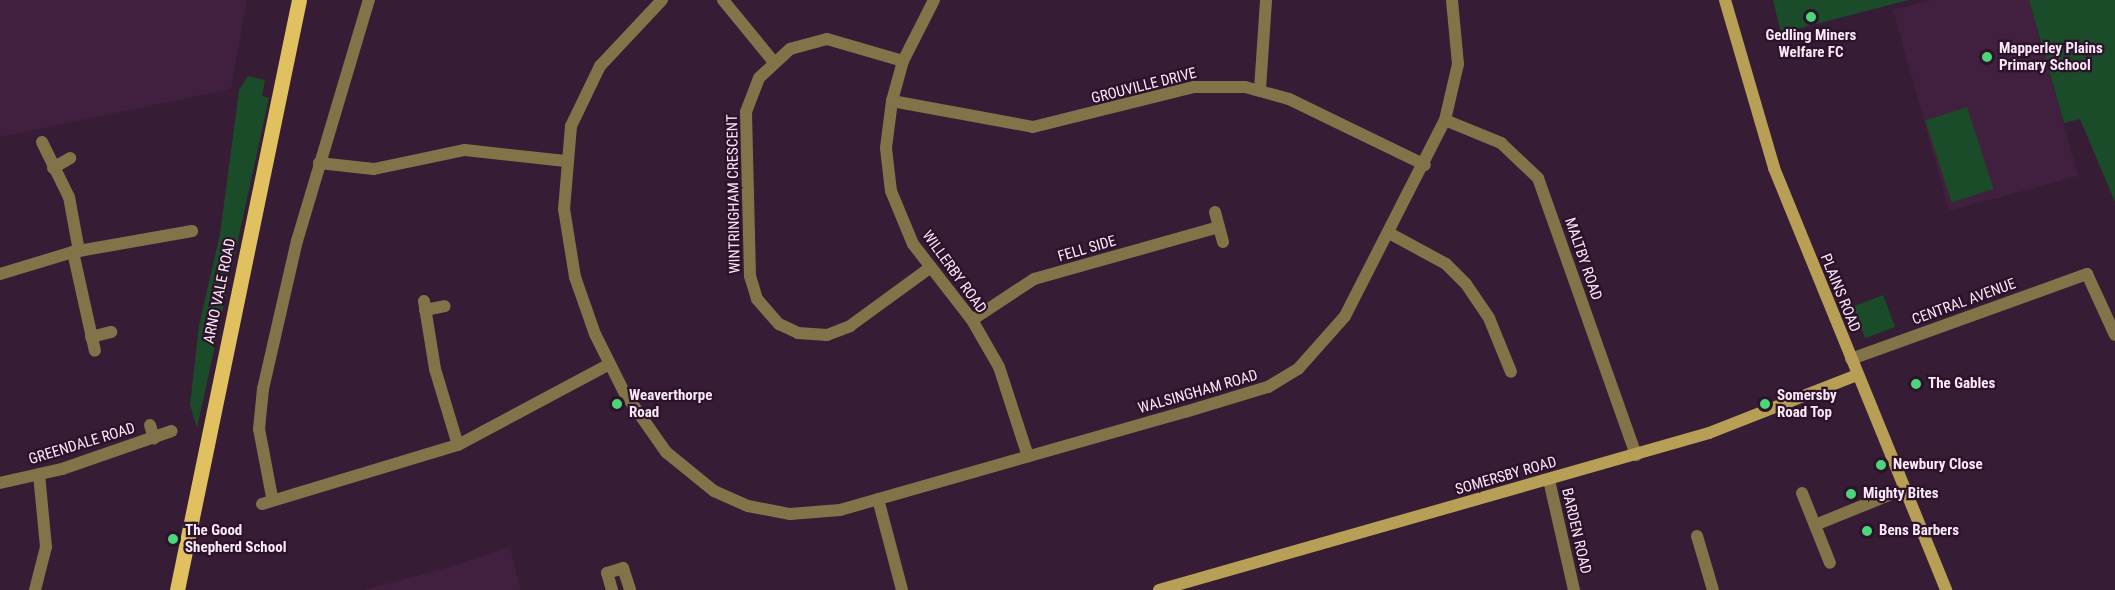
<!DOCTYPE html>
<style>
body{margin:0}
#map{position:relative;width:2115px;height:590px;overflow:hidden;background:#361c34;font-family:"Roboto Condensed",sans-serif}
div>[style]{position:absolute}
.built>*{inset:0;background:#40203e}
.green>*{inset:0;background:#1a4c29;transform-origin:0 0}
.street>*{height:12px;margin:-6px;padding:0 6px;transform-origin:6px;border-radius:6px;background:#837348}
.secondary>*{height:12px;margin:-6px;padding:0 6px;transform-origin:6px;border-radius:6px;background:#b89f56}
.primary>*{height:15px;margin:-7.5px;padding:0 7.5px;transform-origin:7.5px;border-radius:7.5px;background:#e1c060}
.dots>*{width:16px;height:16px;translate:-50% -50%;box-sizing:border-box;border:3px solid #2c122a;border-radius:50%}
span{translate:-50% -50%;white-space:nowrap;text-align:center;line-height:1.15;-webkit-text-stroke:4.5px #2c122a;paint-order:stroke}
.poi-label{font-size:15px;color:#fae8f7;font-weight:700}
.left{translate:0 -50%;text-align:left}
.street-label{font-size:15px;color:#fae8f7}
</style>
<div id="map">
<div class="built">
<i style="clip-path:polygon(0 0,247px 0,231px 89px,0 137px)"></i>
<i style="clip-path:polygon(1932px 0,2029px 0,2078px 176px,1949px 211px,1893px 10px)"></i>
<i style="clip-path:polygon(510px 547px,521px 590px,363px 590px,446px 568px)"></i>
</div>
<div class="green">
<i style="clip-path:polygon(1773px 0,1909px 0,1781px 33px)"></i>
<i style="clip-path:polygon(2029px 0,2115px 0,2115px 202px,2080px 119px,2064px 123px)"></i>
<i style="clip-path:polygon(248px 76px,265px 80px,262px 96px,269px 98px,197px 428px,190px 405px,199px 325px,220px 234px,239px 90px)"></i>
<i style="left:1967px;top:107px;width:86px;height:44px;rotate:72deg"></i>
<i style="left:1883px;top:295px;width:34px;height:32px;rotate:69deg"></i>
</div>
<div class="street">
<i style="left:662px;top:0;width:91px;rotate:133.2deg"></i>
<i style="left:600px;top:66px;width:67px;rotate:115.8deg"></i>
<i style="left:571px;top:126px;width:83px;rotate:94.8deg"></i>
<i style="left:564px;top:209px;width:69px;rotate:80.8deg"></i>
<i style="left:575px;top:277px;width:60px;rotate:70.7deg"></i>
<i style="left:595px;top:334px;width:65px;rotate:63.4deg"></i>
<i style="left:624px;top:392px;width:73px;rotate:55deg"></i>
<i style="left:666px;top:452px;width:62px;rotate:39.1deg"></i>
<i style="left:714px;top:491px;width:37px;rotate:24deg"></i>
<i style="left:748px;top:506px;width:43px;rotate:10.8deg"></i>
<i style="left:790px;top:514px;width:50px;rotate:-4.6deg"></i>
<i style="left:840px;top:510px;width:359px;rotate:-15.9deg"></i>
<i style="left:1185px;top:412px;width:87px;rotate:-16.8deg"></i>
<i style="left:1268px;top:387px;width:35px;rotate:-31deg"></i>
<i style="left:1298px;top:369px;width:71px;rotate:-48.4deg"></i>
<i style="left:1345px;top:316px;width:220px;rotate:-63deg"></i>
<i style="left:1445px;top:120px;width:57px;rotate:-76.9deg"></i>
<i style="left:1458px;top:64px;width:64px;rotate:-95.4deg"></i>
<i style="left:723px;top:0;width:79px;rotate:50.7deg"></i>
<i style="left:934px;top:0;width:68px;rotate:116.9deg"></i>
<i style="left:903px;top:61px;width:41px;rotate:105.4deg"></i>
<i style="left:892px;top:101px;width:47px;rotate:97.3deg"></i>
<i style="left:886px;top:148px;width:43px;rotate:83.4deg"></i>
<i style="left:891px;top:191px;width:57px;rotate:67.5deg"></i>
<i style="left:913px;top:244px;width:96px;rotate:52.2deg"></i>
<i style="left:972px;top:320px;width:54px;rotate:60.1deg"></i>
<i style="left:999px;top:367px;width:94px;rotate:72deg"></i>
<i style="left:903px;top:61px;width:79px;rotate:-163.9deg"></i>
<i style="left:827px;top:39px;width:38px;rotate:165deg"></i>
<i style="left:790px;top:49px;width:42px;rotate:136.9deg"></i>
<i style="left:759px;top:78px;width:36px;rotate:111deg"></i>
<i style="left:746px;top:112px;width:164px;rotate:88.6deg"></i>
<i style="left:750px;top:276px;width:24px;rotate:73deg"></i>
<i style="left:757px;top:299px;width:33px;rotate:49deg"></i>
<i style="left:779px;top:324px;width:21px;rotate:25deg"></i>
<i style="left:798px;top:333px;width:29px;rotate:4deg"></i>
<i style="left:827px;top:335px;width:25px;rotate:-21deg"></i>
<i style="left:850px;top:326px;width:100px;rotate:-36.1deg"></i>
<i style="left:1260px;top:89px;width:89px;rotate:-86.1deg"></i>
<i style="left:892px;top:101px;width:143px;rotate:10.4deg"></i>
<i style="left:1033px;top:127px;width:166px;rotate:-14deg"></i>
<i style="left:1194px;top:87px;width:51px"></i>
<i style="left:1245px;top:87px;width:46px;rotate:15.3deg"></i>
<i style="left:1289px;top:99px;width:151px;rotate:25.9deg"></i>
<i style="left:1445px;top:120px;width:61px;rotate:22.3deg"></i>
<i style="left:1501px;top:143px;width:51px;rotate:43.4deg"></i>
<i style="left:1538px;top:178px;width:294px;rotate:70.5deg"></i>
<i style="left:42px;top:142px;width:61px;rotate:63.9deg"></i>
<i style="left:69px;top:197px;width:55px;rotate:79.5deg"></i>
<i style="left:319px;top:163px;width:55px;rotate:6.2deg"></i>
<i style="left:374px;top:169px;width:93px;rotate:-11.8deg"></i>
<i style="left:465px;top:150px;width:101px;rotate:6.3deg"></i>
<i style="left:53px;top:168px;width:20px;rotate:-30deg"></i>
<i style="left:1215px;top:212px;width:31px;rotate:75deg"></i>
<i style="left:1389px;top:233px;width:65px;rotate:28.5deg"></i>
<i style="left:1446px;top:264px;width:28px;rotate:45deg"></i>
<i style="left:1466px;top:284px;width:41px;rotate:55.9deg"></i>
<i style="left:1489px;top:318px;width:58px;rotate:67.8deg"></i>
<i style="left:73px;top:252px;width:101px;rotate:77.5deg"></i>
<i style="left:0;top:274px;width:76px;rotate:-16.8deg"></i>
<i style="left:73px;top:252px;width:121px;rotate:-10deg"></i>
<i style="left:424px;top:301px;width:69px;rotate:80.8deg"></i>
<i style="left:435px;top:369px;width:79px;rotate:73.2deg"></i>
<i style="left:425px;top:310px;width:20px;rotate:-11deg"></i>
<i style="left:972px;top:320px;width:74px;rotate:-33.5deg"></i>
<i style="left:1034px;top:279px;width:192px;rotate:-15.7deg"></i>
<i style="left:91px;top:337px;width:21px;rotate:-14deg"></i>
<i style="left:1851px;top:359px;width:251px;rotate:-19.8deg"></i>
<i style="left:2087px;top:274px;width:67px;rotate:65.3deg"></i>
<i style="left:150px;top:425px;width:14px;rotate:73deg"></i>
<i style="left:1549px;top:480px;width:113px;rotate:77.2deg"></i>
<i style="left:0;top:483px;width:64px;rotate:-12.7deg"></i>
<i style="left:62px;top:469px;width:116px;rotate:-19.1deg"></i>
<i style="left:1802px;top:493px;width:75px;rotate:68.2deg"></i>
<i style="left:272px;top:497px;width:69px;rotate:-100.8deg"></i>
<i style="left:259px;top:429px;width:40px;rotate:-84.3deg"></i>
<i style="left:263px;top:389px;width:152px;rotate:-77.1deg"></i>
<i style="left:297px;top:241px;width:252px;rotate:-73.4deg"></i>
<i style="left:878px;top:499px;width:94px;rotate:75.2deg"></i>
<i style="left:262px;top:504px;width:205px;rotate:-16.8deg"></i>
<i style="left:458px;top:445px;width:172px;rotate:-28.1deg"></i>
<i style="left:1815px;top:525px;width:96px;rotate:-22deg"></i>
<i style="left:1697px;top:536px;width:56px;rotate:73.5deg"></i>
<i style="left:35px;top:590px;width:44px;rotate:-75.7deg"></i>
<i style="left:46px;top:547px;width:73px;rotate:-95.5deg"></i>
<i style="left:612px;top:590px;width:18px;rotate:-106deg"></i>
<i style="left:607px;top:573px;width:17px;rotate:-17deg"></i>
<i style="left:623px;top:568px;width:23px;rotate:72deg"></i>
</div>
<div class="secondary">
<i style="left:1725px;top:0;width:175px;rotate:73.7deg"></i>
<i style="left:1774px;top:168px;width:456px;rotate:67.8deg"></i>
<i style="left:1159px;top:590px;width:572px;rotate:-15.93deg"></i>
<i style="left:1709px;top:433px;width:159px;rotate:-21.4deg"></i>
</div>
<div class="primary">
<i style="left:177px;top:590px;width:602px;rotate:-78.32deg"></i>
</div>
<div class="dots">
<i style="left:1811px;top:17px;background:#4bd677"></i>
<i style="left:1987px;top:57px;background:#4bd677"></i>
<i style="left:1916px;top:384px;background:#4bd677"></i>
<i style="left:617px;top:404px;background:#4bd677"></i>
<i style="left:1765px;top:404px;background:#4bd677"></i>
<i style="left:1881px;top:465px;background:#4bd677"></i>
<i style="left:1851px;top:494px;background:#4bd677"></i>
<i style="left:1867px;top:531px;background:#4bd677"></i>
<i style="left:173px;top:539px;background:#4bd677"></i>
</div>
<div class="poi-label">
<span style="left:1811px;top:44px">Gedling Miners<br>Welfare FC</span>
<span class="left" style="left:1999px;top:57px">Mapperley Plains<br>Primary School</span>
<span class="left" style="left:1928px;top:384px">The Gables</span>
<span class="left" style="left:629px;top:404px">Weaverthorpe<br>Road</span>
<span class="left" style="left:1777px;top:404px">Somersby<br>Road Top</span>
<span class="left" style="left:1893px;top:465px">Newbury Close</span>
<span class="left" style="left:1863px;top:494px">Mighty Bites</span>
<span class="left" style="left:185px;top:539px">The Good<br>Shepherd School</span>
<span class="left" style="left:1879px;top:531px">Bens Barbers</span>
</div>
<div class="street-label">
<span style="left:1144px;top:86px;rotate:-14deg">GROUVILLE DRIVE</span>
<span style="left:734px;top:194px;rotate:-91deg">WINTRINGHAM CRESCENT</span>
<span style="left:1087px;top:249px;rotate:-16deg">FELL SIDE</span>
<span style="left:1583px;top:259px;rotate:71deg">MALTBY ROAD</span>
<span style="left:954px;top:272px;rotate:54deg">WILLERBY ROAD</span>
<span style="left:220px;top:291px;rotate:-78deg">ARNO VALE ROAD</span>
<span style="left:1840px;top:293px;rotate:68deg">PLAINS ROAD</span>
<span style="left:1964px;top:302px;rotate:-20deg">CENTRAL AVENUE</span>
<span style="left:1198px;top:392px;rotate:-16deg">WALSINGHAM ROAD</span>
<span style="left:82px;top:444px;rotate:-17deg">GREENDALE ROAD</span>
<span style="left:1506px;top:476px;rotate:-16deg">SOMERSBY ROAD</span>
<span style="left:1576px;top:531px;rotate:77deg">BARDEN ROAD</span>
</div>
</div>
